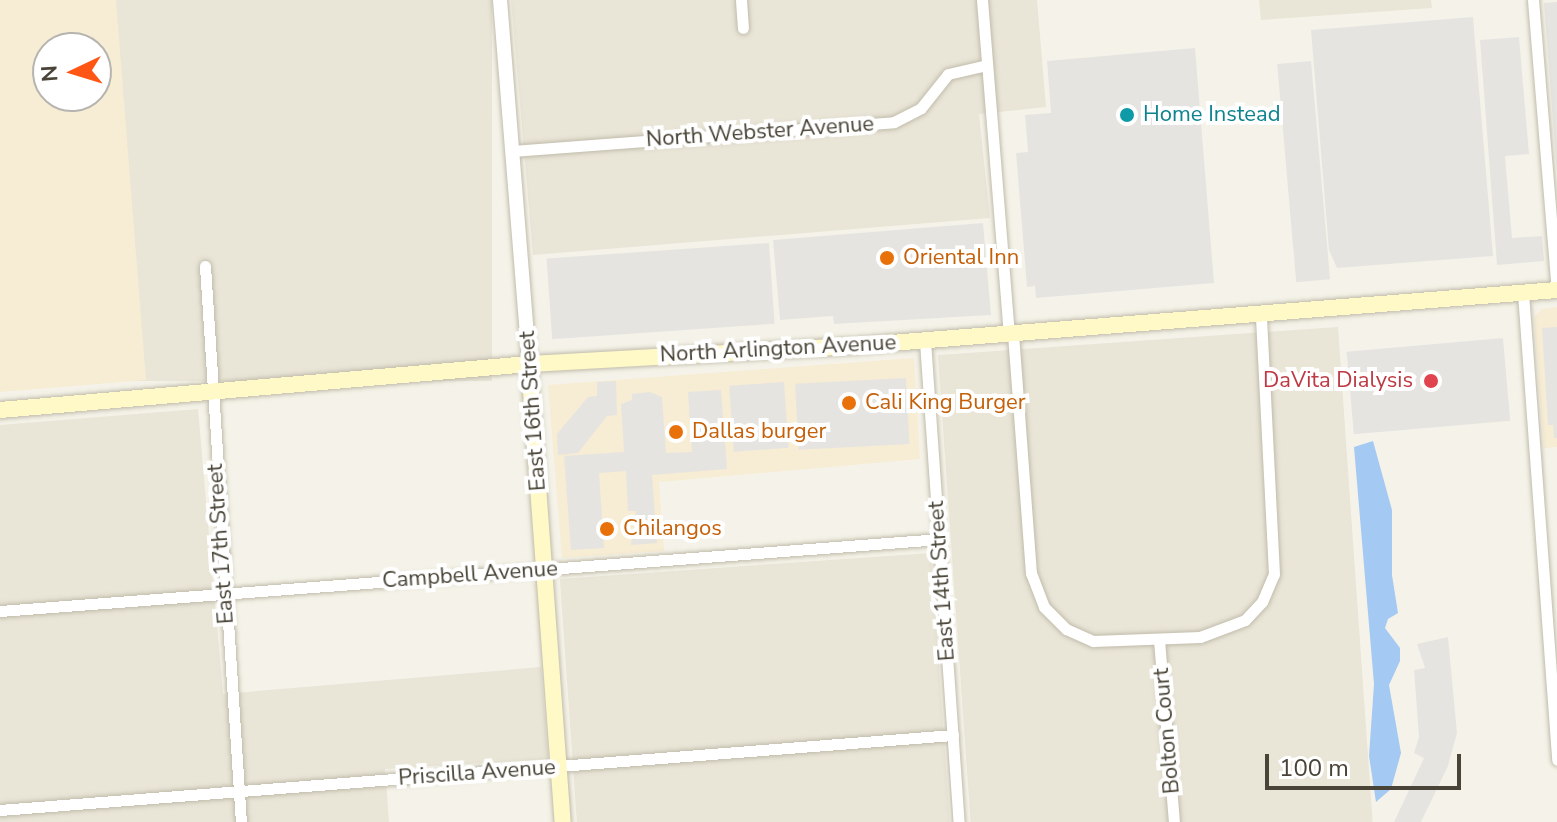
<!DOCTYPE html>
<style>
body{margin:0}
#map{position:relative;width:1557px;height:822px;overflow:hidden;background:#f5f3e9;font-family:"Nunito Sans",sans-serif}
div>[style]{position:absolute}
.residential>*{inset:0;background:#e9e5d7;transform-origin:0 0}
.commercial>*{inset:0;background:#f7ecd4}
.parking>*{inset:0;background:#e6e4e0;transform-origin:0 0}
.water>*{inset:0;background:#a4c9f3}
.roads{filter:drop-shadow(0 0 2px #c1bcab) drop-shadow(0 0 2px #c1bcab)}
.minor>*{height:11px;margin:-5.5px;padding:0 5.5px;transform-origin:5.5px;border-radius:5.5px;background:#fff}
.tertiary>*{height:14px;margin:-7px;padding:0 7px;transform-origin:7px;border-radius:7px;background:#fff}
.secondary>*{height:16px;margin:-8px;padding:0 8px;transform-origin:8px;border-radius:8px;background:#fff9c8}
.dots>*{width:22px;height:22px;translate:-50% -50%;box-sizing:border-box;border:4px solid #fff;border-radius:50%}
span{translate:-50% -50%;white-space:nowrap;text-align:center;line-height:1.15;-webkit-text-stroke:8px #fff;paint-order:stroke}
.culture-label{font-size:22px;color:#0d838f}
.left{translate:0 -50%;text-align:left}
.street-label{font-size:22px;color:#494437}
.food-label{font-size:22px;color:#c56008}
.health-label{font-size:22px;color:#be3a42}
.right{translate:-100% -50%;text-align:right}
.north{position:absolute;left:32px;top:32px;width:80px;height:80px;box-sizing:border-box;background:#fff;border:2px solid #b6b4af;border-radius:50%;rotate:266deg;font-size:22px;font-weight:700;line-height:32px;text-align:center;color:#494437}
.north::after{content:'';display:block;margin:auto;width:28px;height:36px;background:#ff5615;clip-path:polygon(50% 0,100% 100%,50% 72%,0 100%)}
.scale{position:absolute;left:1265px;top:754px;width:196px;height:36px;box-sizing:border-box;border:4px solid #494437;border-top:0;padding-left:10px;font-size:24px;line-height:28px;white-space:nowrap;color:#494437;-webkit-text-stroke:6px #fff;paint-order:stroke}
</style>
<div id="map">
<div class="residential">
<i style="left:116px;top:0;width:376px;height:381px"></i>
<i style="clip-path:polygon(511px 0,1037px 0,1046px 107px,979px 114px,990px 218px,533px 255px)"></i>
<i style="clip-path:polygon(1259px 0,1431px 0,1432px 8px,1261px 20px)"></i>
<i style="left:1338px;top:327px;width:496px;height:401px;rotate:86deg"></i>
<i style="clip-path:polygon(198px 409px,223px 694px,541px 667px,548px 759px,385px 769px,389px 822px,0 822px,0 425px)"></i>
<i style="left:931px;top:553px;width:270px;height:372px;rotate:86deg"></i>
</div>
<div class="commercial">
<i style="clip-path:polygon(evenodd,0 0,116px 0,146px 380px,0 392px,0 0,96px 48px,96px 96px,48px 96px,48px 48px,96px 48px)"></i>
<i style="clip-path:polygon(1557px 307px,1557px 447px,1544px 448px,1534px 317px,1542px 309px)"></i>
<i style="clip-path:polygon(914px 358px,920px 459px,659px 482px,664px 551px,562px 558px,548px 385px)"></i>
</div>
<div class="parking">
<i style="clip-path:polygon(1557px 2px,1557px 174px,1544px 3px)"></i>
<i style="clip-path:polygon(1473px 17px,1493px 256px,1337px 268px,1329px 250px,1311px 30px)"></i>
<i style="clip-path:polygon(1519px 37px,1529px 154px,1505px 156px,1512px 238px,1542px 236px,1544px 261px,1497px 265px,1480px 40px)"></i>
<i style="clip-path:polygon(1195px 48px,1214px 283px,1036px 298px,1035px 286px,1027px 287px,1016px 153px,1028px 152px,1025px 115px,1051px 113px,1047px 61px)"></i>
<i style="left:1311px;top:61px;width:219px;height:34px;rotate:85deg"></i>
<i style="clip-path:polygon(983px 223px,991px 315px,834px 324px,833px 316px,780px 320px,773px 240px)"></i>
<i style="left:769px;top:243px;width:81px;height:223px;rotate:86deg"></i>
<i style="clip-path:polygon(1557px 327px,1557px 438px,1554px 438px,1553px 425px,1548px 425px,1542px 328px)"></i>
<i style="left:1503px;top:338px;width:83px;height:157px;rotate:85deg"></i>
<i style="left:906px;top:378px;width:66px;height:111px;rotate:87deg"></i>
<i style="clip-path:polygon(616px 381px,617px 415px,607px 416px,578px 453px,558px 455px,557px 434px,588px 397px,597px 396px,597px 382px)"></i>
<i style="left:784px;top:382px;width:66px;height:55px;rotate:86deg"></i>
<i style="clip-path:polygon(721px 390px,727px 469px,652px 475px,657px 543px,631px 545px,636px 511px,628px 511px,626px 471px,599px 473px,604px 548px,571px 550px,564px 456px,624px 452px,621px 404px,632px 400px,632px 394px,650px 392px,662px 397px,666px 453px,692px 452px,688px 392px)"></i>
<i style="clip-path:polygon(1448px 637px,1457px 733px,1448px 766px,1421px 822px,1394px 822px,1424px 758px,1414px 753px,1419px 737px,1414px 670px,1425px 668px,1417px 644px)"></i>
</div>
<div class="water">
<i style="clip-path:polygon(1373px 441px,1392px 510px,1392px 575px,1398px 613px,1388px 619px,1385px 628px,1400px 648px,1400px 661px,1389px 685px,1401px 753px,1391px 789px,1376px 802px,1369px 756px,1374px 684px,1354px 447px)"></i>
</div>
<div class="roads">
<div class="minor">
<i style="left:741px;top:0;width:28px;rotate:86deg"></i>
<i style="left:982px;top:0;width:336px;rotate:85.4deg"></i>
<i style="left:1533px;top:0;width:291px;rotate:85.3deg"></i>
<i style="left:512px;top:151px;width:383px;rotate:-4.3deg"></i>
<i style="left:894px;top:122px;width:30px;rotate:-27deg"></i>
<i style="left:921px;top:108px;width:43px;rotate:-51.5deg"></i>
<i style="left:948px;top:74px;width:40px;rotate:-13deg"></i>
<i style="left:205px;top:266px;width:557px;rotate:86.3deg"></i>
<i style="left:1523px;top:293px;width:468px;rotate:85.8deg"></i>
<i style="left:1013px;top:334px;width:240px;rotate:85.7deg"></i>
<i style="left:1031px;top:573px;width:36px;rotate:69deg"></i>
<i style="left:1044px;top:607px;width:31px;rotate:45deg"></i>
<i style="left:1066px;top:629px;width:30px;rotate:24deg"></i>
<i style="left:1093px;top:641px;width:107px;rotate:-2.1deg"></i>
<i style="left:1200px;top:637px;width:48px;rotate:-20.7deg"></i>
<i style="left:1245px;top:620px;width:25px;rotate:-47deg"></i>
<i style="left:1262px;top:602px;width:30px;rotate:-67deg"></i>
<i style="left:1274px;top:574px;width:260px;rotate:-92.9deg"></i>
<i style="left:925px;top:341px;width:482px;rotate:86deg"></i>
<i style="left:0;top:611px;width:942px;rotate:-4.38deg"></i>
<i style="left:1159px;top:640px;width:183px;rotate:85.3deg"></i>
<i style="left:0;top:810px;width:956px;rotate:-4.5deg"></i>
</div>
<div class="tertiary">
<i style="left:500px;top:0;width:365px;rotate:85.4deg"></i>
</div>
<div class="secondary">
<i style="left:529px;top:364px;width:459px;rotate:85.8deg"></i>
<i style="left:0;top:410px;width:531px;rotate:-4.97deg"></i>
<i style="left:529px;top:364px;width:324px;rotate:-3.2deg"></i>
<i style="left:853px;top:346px;width:706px;rotate:-4.55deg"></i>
</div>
</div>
<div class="dots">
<i style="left:1127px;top:115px;background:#0f9aa8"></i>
<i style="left:887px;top:258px;background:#e8710a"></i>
<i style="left:1431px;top:381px;background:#e0444e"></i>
<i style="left:849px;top:403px;background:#e8710a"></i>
<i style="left:676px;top:432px;background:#e8710a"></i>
<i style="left:607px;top:529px;background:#e8710a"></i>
</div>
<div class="culture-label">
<span class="left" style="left:1143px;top:115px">Home Instead</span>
</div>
<div class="street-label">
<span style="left:760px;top:132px;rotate:-4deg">North Webster Avenue</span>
<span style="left:778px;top:349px;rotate:-3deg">North Arlington Avenue</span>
<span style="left:533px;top:411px;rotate:-94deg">East 16th Street</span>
<span style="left:221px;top:544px;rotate:-94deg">East 17th Street</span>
<span style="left:470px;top:575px;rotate:-4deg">Campbell Avenue</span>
<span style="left:942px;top:581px;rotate:-94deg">East 14th Street</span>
<span style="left:1167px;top:731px;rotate:-95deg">Bolton Court</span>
<span style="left:477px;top:773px;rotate:-4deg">Priscilla Avenue</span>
</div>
<div class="food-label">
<span class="left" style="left:903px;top:258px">Oriental Inn</span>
<span class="left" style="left:865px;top:403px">Cali King Burger</span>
<span class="left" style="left:692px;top:432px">Dallas burger</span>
<span class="left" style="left:623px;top:529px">Chilangos</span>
</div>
<div class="health-label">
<span class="right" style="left:1413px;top:381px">DaVita Dialysis</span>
</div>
<div class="north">N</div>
<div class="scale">100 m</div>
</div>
